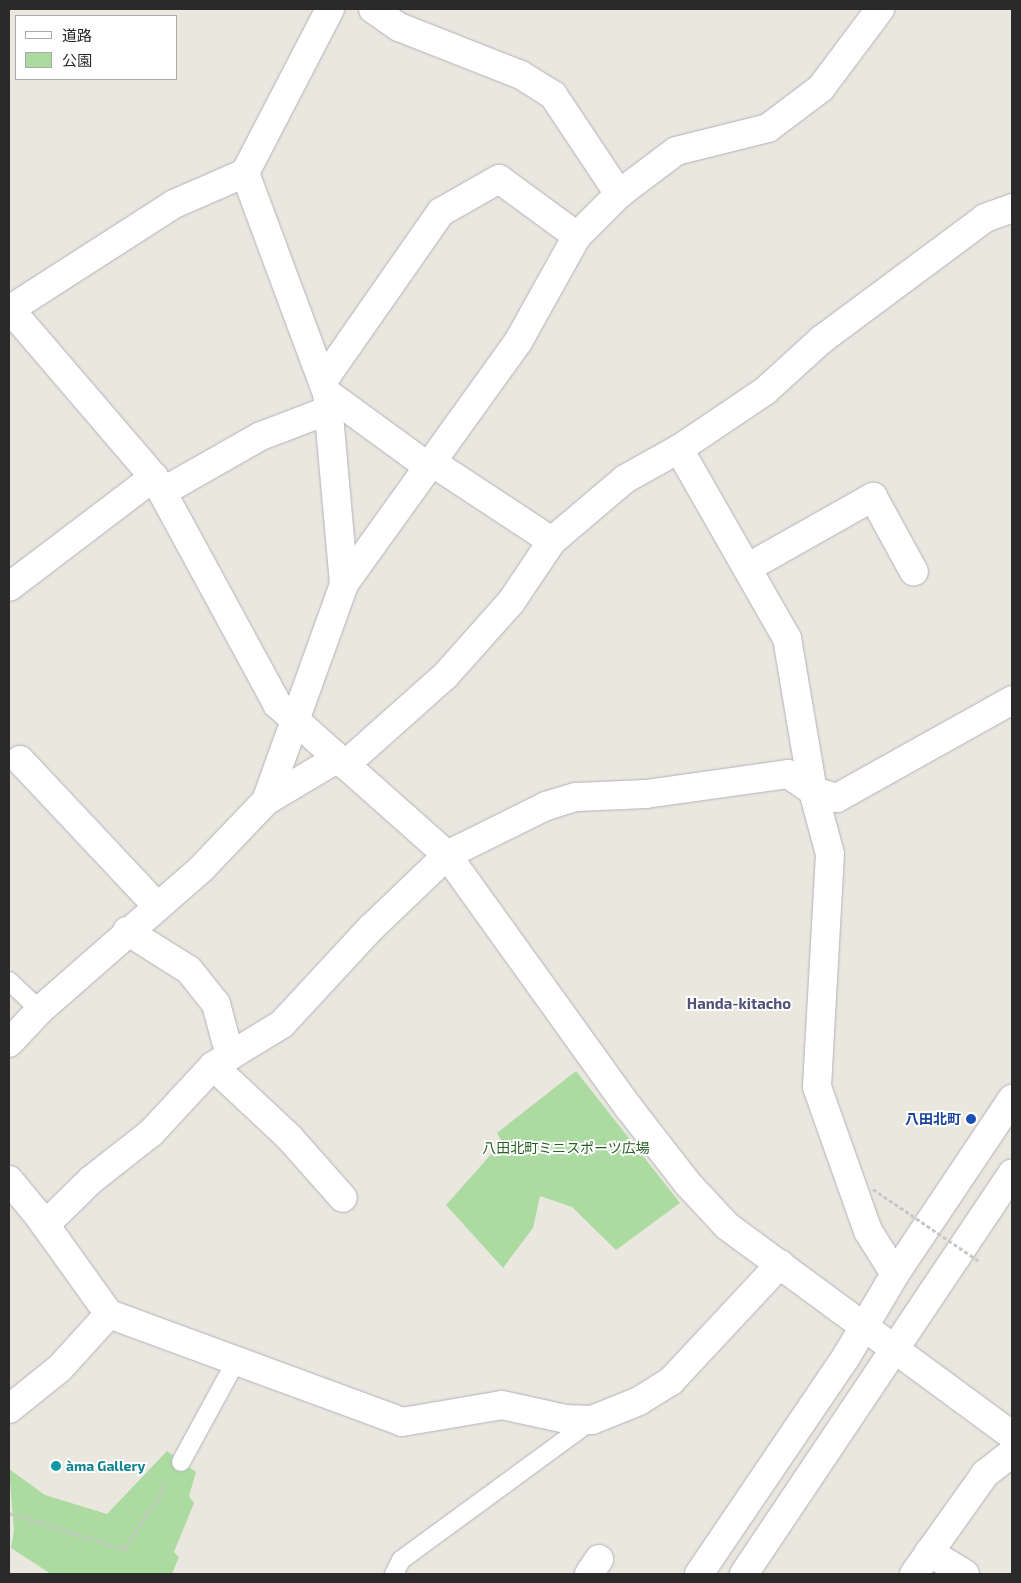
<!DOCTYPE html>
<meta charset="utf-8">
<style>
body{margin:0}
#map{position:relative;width:1021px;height:1583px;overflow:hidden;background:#eae7de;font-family:"Exo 2","Noto Sans JP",sans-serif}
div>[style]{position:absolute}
.green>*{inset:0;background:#acdba1}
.path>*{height:3px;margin-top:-1.5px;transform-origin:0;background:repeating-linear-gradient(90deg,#c8c8c8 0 4px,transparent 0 6.5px)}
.roads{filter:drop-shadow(0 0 1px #b1b2bc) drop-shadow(0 0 1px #b1b2bc)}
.lane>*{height:18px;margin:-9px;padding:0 9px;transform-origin:9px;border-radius:9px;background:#fff}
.street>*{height:28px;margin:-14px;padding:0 14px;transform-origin:14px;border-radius:14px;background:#fff}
.secondary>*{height:28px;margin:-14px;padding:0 14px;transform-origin:14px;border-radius:14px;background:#fff}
.path-bridge>*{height:3px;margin-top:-1.5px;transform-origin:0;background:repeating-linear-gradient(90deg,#c8c8c8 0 4px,transparent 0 6.5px)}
.dots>*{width:14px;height:14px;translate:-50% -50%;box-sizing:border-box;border:2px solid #fff;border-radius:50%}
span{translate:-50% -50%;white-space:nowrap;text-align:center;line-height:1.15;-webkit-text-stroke:4px #fff;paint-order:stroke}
.transit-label{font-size:14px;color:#164399;font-weight:700}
.right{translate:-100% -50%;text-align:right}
.park-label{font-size:14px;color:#265f22}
.culture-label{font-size:14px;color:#0d838f;font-weight:700}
.left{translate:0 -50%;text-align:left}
.neighbourhood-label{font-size:15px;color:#505176;font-weight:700}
.frame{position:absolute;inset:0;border:10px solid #2a2a2a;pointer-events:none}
.legend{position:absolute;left:15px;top:15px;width:162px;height:65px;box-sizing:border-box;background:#fff;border:1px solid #aaa;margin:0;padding:6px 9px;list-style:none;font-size:15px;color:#2a2a2a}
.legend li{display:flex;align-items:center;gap:10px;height:25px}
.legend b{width:25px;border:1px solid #aaa}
</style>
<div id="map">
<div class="green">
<i style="clip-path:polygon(576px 1071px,680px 1203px,616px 1250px,572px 1207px,540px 1196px,533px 1228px,503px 1268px,446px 1205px,502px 1142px,497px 1133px)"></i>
<i style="clip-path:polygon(167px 1451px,196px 1472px,189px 1496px,194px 1503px,174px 1552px,179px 1557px,172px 1574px,51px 1574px,11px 1548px,14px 1531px,9px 1469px,45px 1495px,107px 1514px)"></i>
</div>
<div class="path">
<i style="left:9px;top:1513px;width:121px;rotate:17.4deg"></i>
<i style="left:124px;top:1549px;width:80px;rotate:-56.7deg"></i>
</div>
<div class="roads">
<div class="lane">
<i style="left:9px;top:981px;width:42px;rotate:43.1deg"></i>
<i style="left:181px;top:1462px;width:115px;rotate:-61.4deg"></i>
<i style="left:394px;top:1574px;width:16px;rotate:-63deg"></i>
<i style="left:401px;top:1560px;width:237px;rotate:-36.2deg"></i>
</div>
<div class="street">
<i style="left:373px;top:9px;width:32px;rotate:35deg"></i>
<i style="left:399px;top:27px;width:131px;rotate:21.5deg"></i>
<i style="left:521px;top:75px;width:38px;rotate:32deg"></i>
<i style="left:553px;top:95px;width:119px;rotate:56.3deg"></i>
<i style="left:245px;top:173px;width:235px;rotate:69.6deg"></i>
<i style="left:327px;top:393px;width:124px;rotate:36.1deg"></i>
<i style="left:9px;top:310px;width:196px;rotate:-32.7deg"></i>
<i style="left:174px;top:204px;width:77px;rotate:-23.6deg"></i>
<i style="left:245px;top:173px;width:185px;rotate:-62.6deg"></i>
<i style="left:323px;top:381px;width:206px;rotate:-55.1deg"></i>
<i style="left:441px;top:212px;width:67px;rotate:-29.6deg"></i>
<i style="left:499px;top:179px;width:97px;rotate:36.2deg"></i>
<i style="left:327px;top:393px;width:192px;rotate:84.9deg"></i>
<i style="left:679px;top:449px;width:218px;rotate:60.3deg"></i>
<i style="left:787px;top:638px;width:155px;rotate:80.4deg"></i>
<i style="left:813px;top:791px;width:65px;rotate:74.9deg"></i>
<i style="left:830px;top:854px;width:233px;rotate:93.2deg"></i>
<i style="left:817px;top:1087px;width:153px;rotate:70.5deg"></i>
<i style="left:868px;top:1231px;width:51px;rotate:57.9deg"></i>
<i style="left:430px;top:461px;width:146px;rotate:33.3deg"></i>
<i style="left:164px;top:491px;width:112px;rotate:-29.6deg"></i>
<i style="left:261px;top:436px;width:73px;rotate:-20.9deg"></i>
<i style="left:747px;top:568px;width:145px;rotate:-29.4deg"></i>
<i style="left:873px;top:497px;width:85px;rotate:61.3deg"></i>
<i style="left:9px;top:587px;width:182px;rotate:-37.2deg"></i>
<i style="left:20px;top:760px;width:200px;rotate:46.8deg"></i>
<i style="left:345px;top:765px;width:134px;rotate:-41.7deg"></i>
<i style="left:445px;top:676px;width:99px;rotate:-48.3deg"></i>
<i style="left:511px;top:602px;width:73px;rotate:-56.1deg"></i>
<i style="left:552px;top:541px;width:96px;rotate:-40.3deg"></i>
<i style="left:625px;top:479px;width:62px;rotate:-29.1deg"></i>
<i style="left:679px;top:449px;width:104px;rotate:-34deg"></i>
<i style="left:765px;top:391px;width:76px;rotate:-42.3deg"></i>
<i style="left:821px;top:340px;width:204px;rotate:-36.6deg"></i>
<i style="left:985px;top:218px;width:29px;rotate:-20deg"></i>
<i style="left:266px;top:801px;width:231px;rotate:-70.2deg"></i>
<i style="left:344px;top:584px;width:298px;rotate:-54.3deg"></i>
<i style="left:518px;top:342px;width:121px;rotate:-60.9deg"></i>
<i style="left:577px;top:236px;width:59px;rotate:-45deg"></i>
<i style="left:619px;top:194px;width:71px;rotate:-37deg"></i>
<i style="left:676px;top:151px;width:95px;rotate:-14deg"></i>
<i style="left:768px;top:128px;width:66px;rotate:-37deg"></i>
<i style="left:821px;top:88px;width:99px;rotate:-53.2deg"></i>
<i style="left:127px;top:931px;width:73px;rotate:32.2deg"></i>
<i style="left:189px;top:970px;width:43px;rotate:51.5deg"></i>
<i style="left:216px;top:1004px;width:54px;rotate:74.9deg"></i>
<i style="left:9px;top:1043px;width:45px;rotate:-46.8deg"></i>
<i style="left:40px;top:1010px;width:214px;rotate:-41.2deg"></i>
<i style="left:201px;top:869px;width:94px;rotate:-46.3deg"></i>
<i style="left:266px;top:801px;width:84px;rotate:-30.8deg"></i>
<i style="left:213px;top:1066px;width:104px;rotate:43.1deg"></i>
<i style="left:289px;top:1137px;width:81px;rotate:48.5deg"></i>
<i style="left:9px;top:1180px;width:45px;rotate:50.4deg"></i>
<i style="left:38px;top:1215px;width:122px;rotate:54.4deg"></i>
<i style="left:45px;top:1225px;width:64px;rotate:-44.4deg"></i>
<i style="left:91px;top:1180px;width:76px;rotate:-38.1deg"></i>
<i style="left:151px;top:1133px;width:91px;rotate:-47.2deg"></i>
<i style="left:213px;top:1066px;width:81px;rotate:-31.3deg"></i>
<i style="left:282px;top:1024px;width:131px;rotate:-47.2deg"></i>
<i style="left:371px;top:928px;width:105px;rotate:-43.8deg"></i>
<i style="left:447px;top:855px;width:110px;rotate:-26.3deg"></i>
<i style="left:546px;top:806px;width:31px;rotate:-17deg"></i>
<i style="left:576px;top:797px;width:70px;rotate:-2.5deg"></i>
<i style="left:646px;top:794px;width:143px;rotate:-8deg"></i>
<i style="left:788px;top:774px;width:30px;rotate:34deg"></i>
<i style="left:813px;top:791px;width:25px;rotate:16deg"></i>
<i style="left:837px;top:798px;width:201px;rotate:-29.2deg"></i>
<i style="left:9px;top:1409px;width:65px;rotate:-38.8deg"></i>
<i style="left:60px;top:1368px;width:73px;rotate:-47.8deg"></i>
<i style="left:109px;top:1314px;width:312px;rotate:20.2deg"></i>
<i style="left:402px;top:1422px;width:101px;rotate:-9.6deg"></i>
<i style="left:502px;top:1405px;width:66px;rotate:12.3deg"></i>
<i style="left:566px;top:1419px;width:26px;rotate:2deg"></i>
<i style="left:592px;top:1420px;width:51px;rotate:-22deg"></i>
<i style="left:639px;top:1401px;width:38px;rotate:-32deg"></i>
<i style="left:671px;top:1381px;width:160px;rotate:-47deg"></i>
<i style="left:929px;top:1552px;width:42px;rotate:31.4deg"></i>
<i style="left:589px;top:1574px;width:18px;rotate:-56deg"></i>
<i style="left:914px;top:1574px;width:123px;rotate:-54.6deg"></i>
<i style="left:985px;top:1474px;width:34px;rotate:-38deg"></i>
</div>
<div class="secondary">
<i style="left:9px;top:308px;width:223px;rotate:49.4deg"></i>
<i style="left:154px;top:477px;width:258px;rotate:61.5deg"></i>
<i style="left:277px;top:704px;width:227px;rotate:41.6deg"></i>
<i style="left:447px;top:855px;width:312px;rotate:54.3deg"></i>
<i style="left:629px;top:1108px;width:96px;rotate:52.2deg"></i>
<i style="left:688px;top:1184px;width:57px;rotate:47.1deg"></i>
<i style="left:727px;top:1226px;width:353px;rotate:36.3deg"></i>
<i style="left:699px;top:1574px;width:262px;rotate:-55.9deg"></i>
<i style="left:846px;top:1357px;width:96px;rotate:-59.4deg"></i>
<i style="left:895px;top:1274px;width:211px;rotate:-56.2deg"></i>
<i style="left:744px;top:1574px;width:482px;rotate:-56.2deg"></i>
</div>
</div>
<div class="path-bridge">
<i style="left:873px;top:1189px;width:128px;rotate:34.2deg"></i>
</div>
<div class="dots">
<i style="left:971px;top:1119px;background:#1a4fb4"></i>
<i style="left:56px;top:1466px;background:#0f9aa8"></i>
</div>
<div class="transit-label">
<span class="right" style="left:961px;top:1119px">八田北町</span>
</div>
<div class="park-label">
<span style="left:566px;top:1148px">八田北町ミニスポーツ広場</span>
</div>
<div class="culture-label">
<span class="left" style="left:66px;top:1466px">àma Gallery</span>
</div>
<div class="neighbourhood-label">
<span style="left:739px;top:1004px">Handa-kitacho</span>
</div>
<div class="frame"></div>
<ul class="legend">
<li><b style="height:6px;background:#fff"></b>道路</li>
<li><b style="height:14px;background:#acdba1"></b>公園</li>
</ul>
</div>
